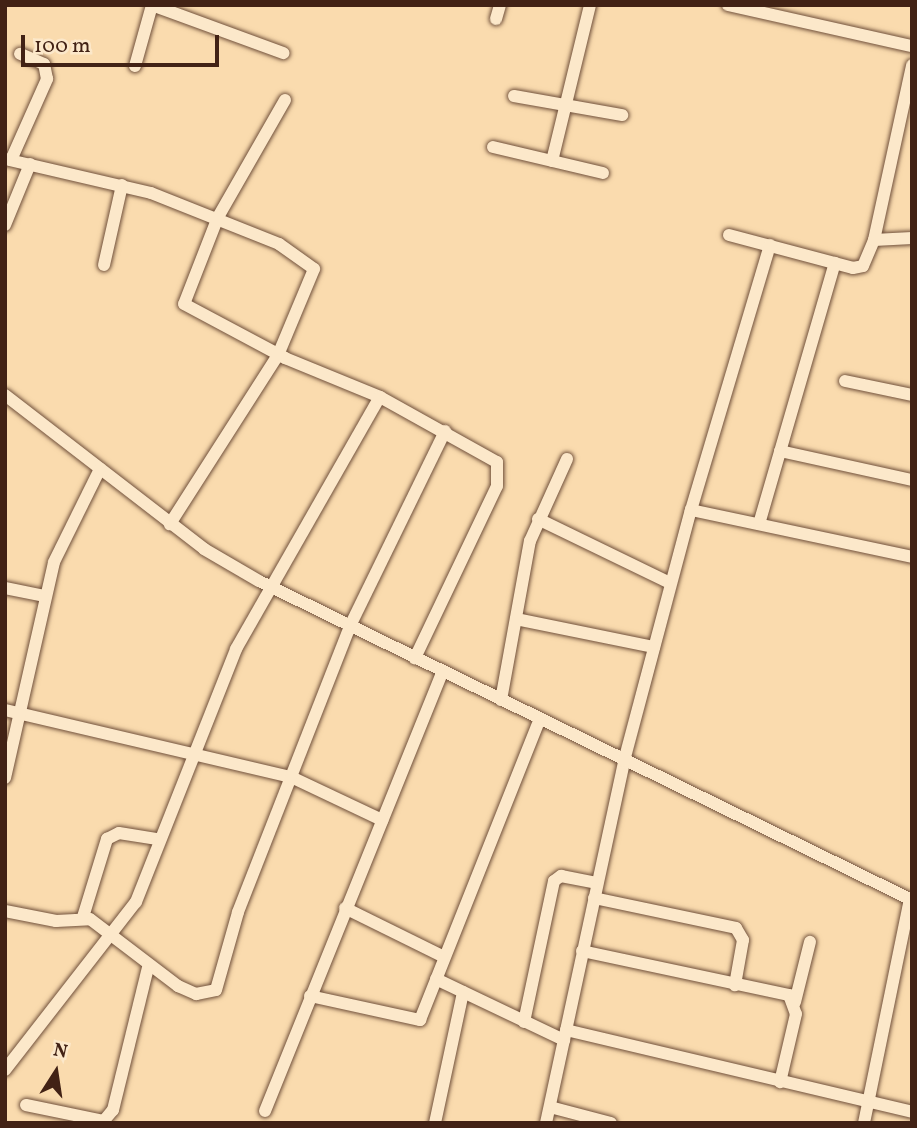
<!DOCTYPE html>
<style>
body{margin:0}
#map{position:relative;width:917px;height:1128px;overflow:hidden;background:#fadbae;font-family:Vollkorn,serif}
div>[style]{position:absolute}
.roads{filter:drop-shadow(0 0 2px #70503b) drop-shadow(0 0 2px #70503b)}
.minor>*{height:12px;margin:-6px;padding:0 6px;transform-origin:6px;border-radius:6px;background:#fce8ca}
span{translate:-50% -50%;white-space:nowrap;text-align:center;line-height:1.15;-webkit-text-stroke:5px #fce8ca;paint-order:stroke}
.frame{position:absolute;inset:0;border:7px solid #422215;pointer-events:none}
.north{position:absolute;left:21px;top:1037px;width:70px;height:70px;-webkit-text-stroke:5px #fce8ca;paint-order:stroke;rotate:12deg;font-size:19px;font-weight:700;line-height:28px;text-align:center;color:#422215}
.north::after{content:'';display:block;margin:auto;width:24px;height:32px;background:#422215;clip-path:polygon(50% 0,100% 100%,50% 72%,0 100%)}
.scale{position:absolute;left:21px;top:35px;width:198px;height:32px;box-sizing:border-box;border:4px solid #422215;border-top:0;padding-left:9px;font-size:21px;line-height:24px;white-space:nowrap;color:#422215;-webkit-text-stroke:5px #fce8ca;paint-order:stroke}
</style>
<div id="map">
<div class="roads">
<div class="minor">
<i style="left:152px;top:5px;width:140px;rotate:20.1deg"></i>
<i style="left:728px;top:5px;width:189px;rotate:12.6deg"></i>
<i style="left:496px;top:19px;width:15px;rotate:-74deg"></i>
<i style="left:135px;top:66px;width:63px;rotate:-74.4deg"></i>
<i style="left:514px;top:96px;width:110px;rotate:10deg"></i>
<i style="left:285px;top:100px;width:135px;rotate:119.8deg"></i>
<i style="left:218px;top:217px;width:93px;rotate:111.3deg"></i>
<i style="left:184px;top:304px;width:115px;rotate:28.1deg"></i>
<i style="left:285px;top:358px;width:103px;rotate:22.3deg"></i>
<i style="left:380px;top:397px;width:134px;rotate:29.1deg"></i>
<i style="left:497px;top:462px;width:24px;rotate:90deg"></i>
<i style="left:497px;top:486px;width:191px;rotate:115.5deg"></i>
<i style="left:493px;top:147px;width:113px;rotate:13.3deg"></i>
<i style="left:5px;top:159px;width:150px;rotate:13.1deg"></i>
<i style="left:151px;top:193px;width:138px;rotate:21.7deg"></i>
<i style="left:279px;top:244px;width:43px;rotate:35.5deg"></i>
<i style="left:314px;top:269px;width:93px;rotate:112.7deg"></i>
<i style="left:278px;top:355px;width:201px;rotate:122.6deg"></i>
<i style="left:11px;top:160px;width:89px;rotate:-66deg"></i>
<i style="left:47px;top:79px;width:15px;rotate:-101deg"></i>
<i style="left:44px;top:64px;width:26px;rotate:-157deg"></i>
<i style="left:552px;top:161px;width:161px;rotate:-76.3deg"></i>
<i style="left:5px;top:225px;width:66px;rotate:-67.7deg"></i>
<i style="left:729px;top:235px;width:128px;rotate:14.9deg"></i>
<i style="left:853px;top:268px;width:10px;rotate:-11deg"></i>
<i style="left:863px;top:266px;width:28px;rotate:-67deg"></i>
<i style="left:874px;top:240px;width:38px;rotate:-3deg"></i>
<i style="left:874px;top:240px;width:179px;rotate:-77.7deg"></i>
<i style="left:770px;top:245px;width:277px;rotate:106.6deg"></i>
<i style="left:691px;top:510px;width:226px;rotate:12deg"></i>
<i style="left:104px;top:265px;width:82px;rotate:-77.3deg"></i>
<i style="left:845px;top:381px;width:68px;rotate:11.8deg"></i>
<i style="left:5px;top:395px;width:252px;rotate:37.7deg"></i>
<i style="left:204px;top:549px;width:64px;rotate:30.2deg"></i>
<i style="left:259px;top:581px;width:727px;rotate:26.04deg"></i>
<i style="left:780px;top:451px;width:135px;rotate:12.4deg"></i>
<i style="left:538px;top:519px;width:147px;rotate:25.9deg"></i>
<i style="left:759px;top:524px;width:272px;rotate:-73.8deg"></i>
<i style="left:5px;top:588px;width:41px;rotate:11.3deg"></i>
<i style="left:516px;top:619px;width:141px;rotate:11.5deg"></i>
<i style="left:501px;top:700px;width:162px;rotate:-79.7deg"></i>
<i style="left:530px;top:541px;width:90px;rotate:-65.7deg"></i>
<i style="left:5px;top:710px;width:294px;rotate:13.2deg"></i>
<i style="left:291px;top:777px;width:101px;rotate:25.3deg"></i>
<i style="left:5px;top:778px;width:221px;rotate:-77.2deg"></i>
<i style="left:54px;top:562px;width:104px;rotate:-63.7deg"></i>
<i style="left:594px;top:898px;width:145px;rotate:11.9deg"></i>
<i style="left:736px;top:928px;width:14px;rotate:60deg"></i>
<i style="left:743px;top:940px;width:46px;rotate:100.1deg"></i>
<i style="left:345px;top:908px;width:110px;rotate:26.3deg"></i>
<i style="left:5px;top:911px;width:52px;rotate:11.1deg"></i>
<i style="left:56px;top:921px;width:34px;rotate:-3deg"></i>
<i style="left:90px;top:919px;width:111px;rotate:37.3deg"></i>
<i style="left:178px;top:986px;width:20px;rotate:24deg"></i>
<i style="left:196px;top:994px;width:20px;rotate:-11deg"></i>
<i style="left:216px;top:990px;width:81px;rotate:-74.2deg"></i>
<i style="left:238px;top:912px;width:307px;rotate:-68.6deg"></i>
<i style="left:350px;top:626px;width:217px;rotate:-64deg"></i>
<i style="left:83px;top:917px;width:82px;rotate:-72.9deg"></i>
<i style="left:107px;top:839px;width:13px;rotate:-27deg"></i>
<i style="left:119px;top:833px;width:39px;rotate:9deg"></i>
<i style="left:582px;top:951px;width:212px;rotate:12deg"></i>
<i style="left:789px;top:995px;width:20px;rotate:70deg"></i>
<i style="left:796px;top:1014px;width:70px;rotate:103.2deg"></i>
<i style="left:436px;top:979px;width:142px;rotate:25.5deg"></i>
<i style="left:310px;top:996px;width:113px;rotate:12.3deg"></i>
<i style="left:420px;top:1020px;width:324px;rotate:-68.3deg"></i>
<i style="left:795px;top:1002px;width:62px;rotate:-76deg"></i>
<i style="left:524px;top:1022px;width:144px;rotate:-78deg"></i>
<i style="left:554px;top:881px;width:9px;rotate:-36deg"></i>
<i style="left:561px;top:876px;width:36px;rotate:11deg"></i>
<i style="left:566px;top:1030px;width:356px;rotate:13.3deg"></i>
<i style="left:5px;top:1070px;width:213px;rotate:-52.1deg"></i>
<i style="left:136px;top:902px;width:272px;rotate:-68.4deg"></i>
<i style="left:236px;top:649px;width:290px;rotate:-60.3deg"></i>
<i style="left:26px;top:1105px;width:80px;rotate:11.6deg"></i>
<i style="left:550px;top:1107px;width:63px;rotate:14.7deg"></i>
<i style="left:265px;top:1111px;width:473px;rotate:-68deg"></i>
<i style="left:102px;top:1123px;width:17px;rotate:-50deg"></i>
<i style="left:113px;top:1110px;width:147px;rotate:-76.2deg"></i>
<i style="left:435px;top:1123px;width:134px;rotate:-77.9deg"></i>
<i style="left:546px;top:1123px;width:370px;rotate:-77.8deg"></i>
<i style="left:624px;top:761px;width:260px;rotate:-75.1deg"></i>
<i style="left:864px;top:1123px;width:229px;rotate:-78.4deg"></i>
</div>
</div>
<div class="frame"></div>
<div class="north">N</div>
<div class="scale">100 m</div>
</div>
